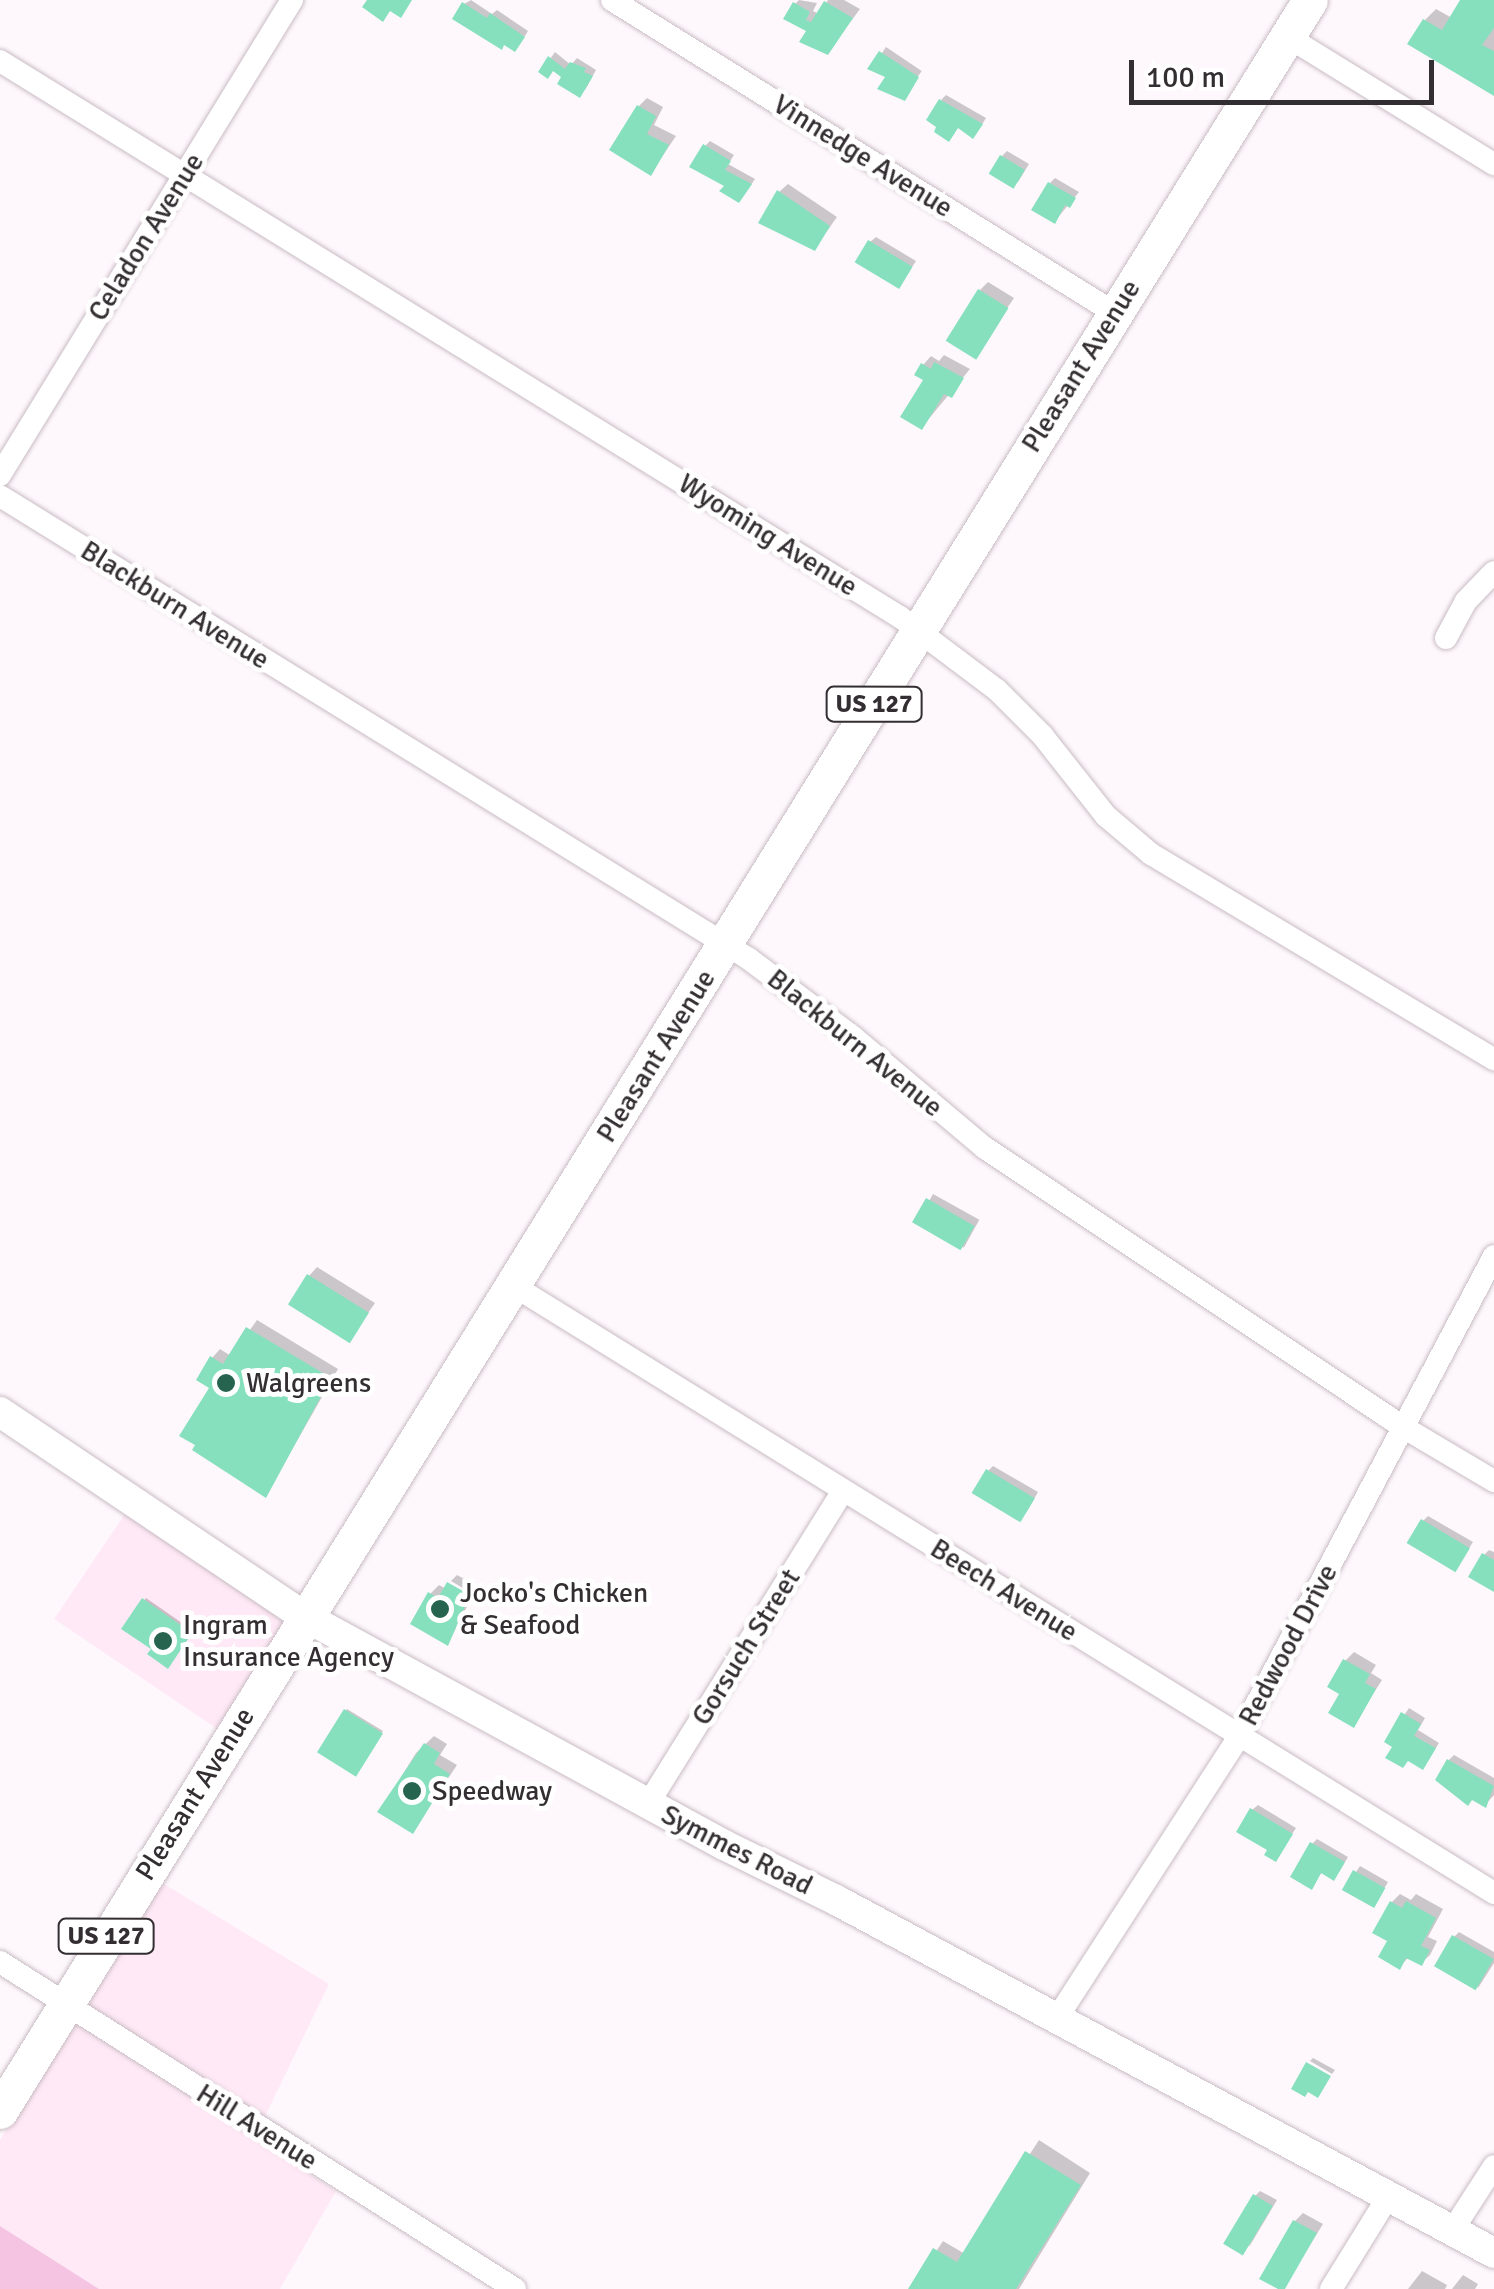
<!DOCTYPE html>
<style>
body{margin:0}
#map{position:relative;width:1494px;height:2289px;overflow:hidden;background:#fef8fc;font-family:Signika,sans-serif}
div>[style]{position:absolute}
.built>*{inset:0;background:#ffe9f6;transform-origin:0 0}
.green>*{inset:0;background:#f4c4e2}
.shadow>*{inset:0;background:#0003;transform-origin:0 0}
.building>*{inset:0;background:#86e0be;transform-origin:0 0}
.roads{filter:drop-shadow(0 0 2px #c9bcc4) drop-shadow(0 0 2px #c9bcc4)}
.street>*{height:22px;margin:-11px;padding:0 11px;transform-origin:11px;border-radius:11px;background:#fff}
.secondary>*{height:30px;margin:-15px;padding:0 15px;transform-origin:15px;border-radius:15px;background:#fff}
.primary>*{height:35px;margin:-17.5px;padding:0 17.5px;transform-origin:17.5px;border-radius:17.5px;background:#fff}
.dots>*{width:28px;height:28px;translate:-50% -50%;box-sizing:border-box;border:5px solid #fff;border-radius:50%}
span{translate:-50% -50%;white-space:nowrap;text-align:center;line-height:1.15;-webkit-text-stroke:10px #fff;paint-order:stroke}
.shield-label span{padding:2px 8px;background:#fff;border:2px solid;border-radius:8px;-webkit-text-stroke-width:0}
.shield-label{font-size:25px;color:#332e31;font-weight:700}
.street-label{font-size:28px;color:#332e31}
.poi-label{font-size:28px;color:#332e31}
.left{translate:0 -50%;text-align:left}
.scale{position:absolute;left:1129px;top:60px;width:305px;height:45px;box-sizing:border-box;border:5px solid #332e31;border-top:0;padding-left:12px;font-size:30px;line-height:35px;white-space:nowrap;color:#332e31;-webkit-text-stroke:8px #fff;paint-order:stroke}
</style>
<div id="map">
<div class="built">
<i style="left:133px;top:1502px;width:206px;height:141px;rotate:34deg"></i>
<i style="clip-path:polygon(159px 1881px,329px 1984px,254px 2139px,336px 2191px,280px 2289px,99px 2289px,0 2226px,0 2140px)"></i>
</div>
<div class="green">
<i style="clip-path:polygon(0 2226px,99px 2289px,0 2289px)"></i>
</div>
<div class="shadow">
<i style="clip-path:polygon(471px 0,492px 14px,497px 10px,528px 31px,520px 44px,464px 4px)"></i>
<i style="clip-path:polygon(799px 0,817px 3px,813px 11px,819px 14px,828px 0,844px 0,860px 9px,828px 52px,795px 4px)"></i>
<i style="clip-path:polygon(1463px 0,1494px 0,1494px 93px,1425px 20px,1436px 9px,1452px 18px)"></i>
<i style="left:886px;top:47px;width:43px;height:25px;rotate:34deg"></i>
<i style="clip-path:polygon(555px 52px,571px 65px,577px 58px,596px 70px,585px 90px,554px 69px,541px 72px)"></i>
<i style="clip-path:polygon(946px 95px,986px 118px,978px 131px,941px 100px)"></i>
<i style="clip-path:polygon(647px 98px,663px 107px,654px 125px,676px 136px,651px 173px,639px 106px)"></i>
<i style="clip-path:polygon(710px 141px,734px 155px,728px 164px,755px 179px,744px 195px,728px 185px,705px 146px)"></i>
<i style="clip-path:polygon(1007px 151px,1029px 164px,1018px 182px,1002px 156px)"></i>
<i style="clip-path:polygon(1055px 178px,1079px 192px,1055px 221px,1050px 183px)"></i>
<i style="clip-path:polygon(788px 184px,837px 217px,815px 248px,779px 192px)"></i>
<i style="clip-path:polygon(876px 237px,916px 261px,899px 287px,870px 242px)"></i>
<i style="clip-path:polygon(988px 282px,1014px 298px,976px 354px,980px 290px)"></i>
<i style="clip-path:polygon(944px 355px,970px 369px,922px 427px,927px 379px,923px 365px,931px 356px,939px 361px)"></i>
<i style="left:933px;top:1194px;width:53px;height:32px;rotate:29deg"></i>
<i style="clip-path:polygon(317px 1267px,375px 1303px,350px 1339px,309px 1276px)"></i>
<i style="clip-path:polygon(257px 1320px,338px 1369px,266px 1495px,212px 1358px,220px 1349px,231px 1356px)"></i>
<i style="clip-path:polygon(993px 1466px,1038px 1492px,1026px 1513px,988px 1471px)"></i>
<i style="clip-path:polygon(1428px 1516px,1473px 1542px,1460px 1563px,1423px 1521px)"></i>
<i style="clip-path:polygon(1489px 1550px,1494px 1552px,1494px 1589px,1484px 1555px)"></i>
<i style="clip-path:polygon(457px 1575px,477px 1586px,473px 1594px,451px 1581px)"></i>
<i style="clip-path:polygon(439px 1585px,446px 1589px,448px 1585px,471px 1599px,448px 1643px,430px 1594px)"></i>
<i style="clip-path:polygon(146px 1598px,192px 1630px,167px 1665px,154px 1648px,125px 1628px)"></i>
<i style="clip-path:polygon(1354px 1652px,1376px 1665px,1371px 1673px,1382px 1680px,1353px 1725px,1343px 1693px,1345px 1661px)"></i>
<i style="clip-path:polygon(1409px 1708px,1425px 1718px,1418px 1730px,1439px 1743px,1428px 1761px,1387px 1741px)"></i>
<i style="clip-path:polygon(347px 1709px,383px 1731px,357px 1772px,346px 1710px)"></i>
<i style="clip-path:polygon(434px 1736px,447px 1744px,440px 1755px,457px 1765px,413px 1831px,380px 1811px,416px 1753px)"></i>
<i style="clip-path:polygon(1454px 1755px,1494px 1778px,1494px 1795px,1486px 1804px,1449px 1760px)"></i>
<i style="clip-path:polygon(1258px 1805px,1296px 1828px,1276px 1859px,1252px 1810px)"></i>
<i style="clip-path:polygon(1317px 1839px,1348px 1857px,1339px 1872px,1323px 1871px,1311px 1887px,1312px 1844px)"></i>
<i style="clip-path:polygon(1360px 1866px,1388px 1882px,1378px 1899px,1345px 1889px)"></i>
<i style="clip-path:polygon(1400px 1894px,1411px 1900px,1416px 1894px,1443px 1909px,1428px 1937px,1437px 1941px,1430px 1955px,1421px 1963px,1409px 1957px,1399px 1967px,1390px 1940px,1392px 1902px)"></i>
<i style="clip-path:polygon(1459px 1932px,1494px 1952px,1494px 1963px,1478px 1988px,1454px 1937px)"></i>
<i style="clip-path:polygon(1313px 2058px,1335px 2070px,1332px 2074px,1310px 2061px)"></i>
<i style="clip-path:polygon(1039px 2140px,1090px 2173px,1019px 2289px,911px 2289px,943px 2241px,965px 2254px)"></i>
<i style="clip-path:polygon(1260px 2191px,1277px 2200px,1249px 2247px,1255px 2196px)"></i>
<i style="clip-path:polygon(1303px 2213px,1323px 2224px,1283px 2289px,1295px 2221px)"></i>
<i style="clip-path:polygon(1422px 2271px,1447px 2285px,1445px 2289px,1408px 2289px)"></i>
<i style="clip-path:polygon(1463px 2275px,1478px 2284px,1475px 2289px,1452px 2289px)"></i>
</div>
<div class="building">
<i style="clip-path:polygon(367px 0,412px 0,401px 18px,390px 11px,383px 22px,362px 7px)"></i>
<i style="clip-path:polygon(1460px 0,1494px 0,1494px 28px,1482px 45px,1494px 51px,1494px 96px,1407px 44px,1423px 19px,1442px 30px)"></i>
<i style="clip-path:polygon(824px 1px,853px 18px,828px 55px,799px 42px,806px 31px,783px 19px,793px 2px,810px 12px,806px 20px,811px 22px)"></i>
<i style="clip-path:polygon(462px 2px,487px 18px,490px 13px,525px 37px,515px 52px,504px 45px,502px 50px,452px 19px)"></i>
<i style="clip-path:polygon(879px 51px,919px 77px,905px 101px,877px 89px,885px 77px,867px 69px)"></i>
<i style="clip-path:polygon(548px 56px,565px 69px,570px 62px,586px 68px,584px 72px,593px 76px,580px 98px,557px 84px,561px 77px,553px 71px,548px 79px,538px 72px)"></i>
<i style="clip-path:polygon(939px 99px,983px 124px,973px 139px,958px 128px,949px 142px,934px 132px,936px 127px,926px 120px)"></i>
<i style="clip-path:polygon(637px 105px,656px 116px,647px 134px,669px 145px,651px 176px,609px 150px)"></i>
<i style="clip-path:polygon(703px 144px,731px 161px,725px 170px,752px 184px,739px 203px,719px 191px,724px 186px,689px 167px)"></i>
<i style="left:1000px;top:155px;width:29px;height:22px;rotate:31deg"></i>
<i style="clip-path:polygon(1048px 182px,1076px 198px,1070px 208px,1065px 205px,1055px 224px,1031px 210px)"></i>
<i style="clip-path:polygon(777px 190px,830px 226px,815px 251px,758px 223px)"></i>
<i style="left:868px;top:240px;width:52px;height:26px;rotate:31deg"></i>
<i style="left:978px;top:289px;width:36px;height:61px;rotate:32deg"></i>
<i style="clip-path:polygon(934px 362px,964px 378px,952px 398px,944px 394px,922px 430px,900px 417px,923px 380px,914px 375px,921px 363px,931px 369px)"></i>
<i style="left:926px;top:1198px;width:56px;height:28px;rotate:30deg"></i>
<i style="left:307px;top:1274px;width:73px;height:36px;rotate:32deg"></i>
<i style="clip-path:polygon(246px 1327px,331px 1378px,266px 1498px,192px 1450px,195px 1445px,179px 1436px,209px 1388px,196px 1380px,210px 1356px,223px 1364px)"></i>
<i style="left:986px;top:1469px;width:57px;height:28px;rotate:31deg"></i>
<i style="left:1421px;top:1519px;width:57px;height:28px;rotate:31deg"></i>
<i style="clip-path:polygon(1482px 1553px,1494px 1560px,1494px 1592px,1468px 1577px)"></i>
<i style="clip-path:polygon(447px 1582px,470px 1595px,448px 1646px,410px 1624px,428px 1592px,438px 1598px)"></i>
<i style="clip-path:polygon(142px 1598px,192px 1633px,168px 1669px,147px 1654px,151px 1649px,121px 1629px)"></i>
<i style="clip-path:polygon(1343px 1659px,1370px 1674px,1365px 1683px,1376px 1689px,1354px 1728px,1328px 1713px,1339px 1694px,1327px 1687px)"></i>
<i style="left:344px;top:1709px;width:46px;height:51px;rotate:32deg"></i>
<i style="clip-path:polygon(1401px 1712px,1421px 1724px,1414px 1736px,1436px 1748px,1423px 1770px,1408px 1761px,1403px 1768px,1385px 1758px,1392px 1747px,1384px 1742px)"></i>
<i style="clip-path:polygon(424px 1743px,440px 1753px,434px 1764px,450px 1774px,413px 1834px,377px 1812px)"></i>
<i style="clip-path:polygon(1447px 1759px,1494px 1786px,1486px 1808px,1472px 1800px,1468px 1806px,1435px 1780px)"></i>
<i style="clip-path:polygon(1250px 1808px,1293px 1834px,1276px 1862px,1264px 1855px,1267px 1850px,1236px 1832px)"></i>
<i style="clip-path:polygon(1310px 1842px,1345px 1862px,1334px 1881px,1321px 1873px,1312px 1890px,1290px 1877px)"></i>
<i style="left:1353px;top:1870px;width:37px;height:23px;rotate:29deg"></i>
<i style="clip-path:polygon(1390px 1901px,1402px 1908px,1406px 1901px,1436px 1918px,1421px 1946px,1430px 1950px,1422px 1966px,1406px 1958px,1400px 1970px,1378px 1957px,1387px 1941px,1372px 1933px)"></i>
<i style="left:1452px;top:1935px;width:48px;height:36px;rotate:30deg"></i>
<i style="clip-path:polygon(1306px 2062px,1331px 2076px,1318px 2098px,1308px 2092px,1305px 2097px,1291px 2089px)"></i>
<i style="clip-path:polygon(1025px 2151px,1081px 2185px,1016px 2289px,908px 2289px,933px 2248px,957px 2262px)"></i>
<i style="left:1253px;top:2194px;width:23px;height:58px;rotate:31deg"></i>
<i style="clip-path:polygon(1293px 2220px,1317px 2233px,1285px 2289px,1278px 2289px,1259px 2279px)"></i>
</div>
<div class="roads">
<div class="street">
<i style="left:612px;top:0;width:590px;rotate:31.91deg"></i>
<i style="left:1288px;top:37px;width:242px;rotate:31.7deg"></i>
<i style="left:0;top:61px;width:1058px;rotate:31.71deg"></i>
<i style="left:900px;top:617px;width:121px;rotate:37deg"></i>
<i style="left:997px;top:690px;width:64px;rotate:45deg"></i>
<i style="left:1042px;top:735px;width:103px;rotate:51.7deg"></i>
<i style="left:1106px;top:816px;width:59px;rotate:40.2deg"></i>
<i style="left:1151px;top:854px;width:400px;rotate:30.9deg"></i>
<i style="left:0;top:475px;width:558px;rotate:-58.42deg"></i>
<i style="left:0;top:496px;width:881px;rotate:31.72deg"></i>
<i style="left:749px;top:959px;width:130px;rotate:36.9deg"></i>
<i style="left:853px;top:1037px;width:172px;rotate:40.1deg"></i>
<i style="left:985px;top:1148px;width:503px;rotate:33.72deg"></i>
<i style="left:1403px;top:1427px;width:106px;rotate:30.7deg"></i>
<i style="left:1446px;top:638px;width:42px;rotate:-61.6deg"></i>
<i style="left:1466px;top:601px;width:40px;rotate:-46deg"></i>
<i style="left:514px;top:1286px;width:1153px;rotate:31.77deg"></i>
<i style="left:648px;top:1804px;width:369px;rotate:-58.1deg"></i>
<i style="left:0;top:1962px;width:610px;rotate:32.41deg"></i>
<i style="left:1057px;top:2018px;width:337px;rotate:-57.1deg"></i>
<i style="left:1240px;top:1735px;width:542px;rotate:-62.06deg"></i>
<i style="left:1452px;top:2231px;width:77px;rotate:-57.1deg"></i>
<i style="left:1331px;top:2289px;width:108px;rotate:-58.2deg"></i>
</div>
<div class="secondary">
<i style="left:0;top:1412px;width:366px;rotate:33.9deg"></i>
<i style="left:304px;top:1616px;width:478px;rotate:28.6deg"></i>
<i style="left:724px;top:1845px;width:125px;rotate:26.2deg"></i>
<i style="left:836px;top:1900px;width:747px;rotate:28.21deg"></i>
</div>
<div class="primary">
<i style="left:0;top:2111px;width:2484px;rotate:-58.18deg"></i>
</div>
</div>
<div class="dots">
<i style="left:226px;top:1383px;background:#27644f"></i>
<i style="left:440px;top:1609px;background:#27644f"></i>
<i style="left:163px;top:1641px;background:#27644f"></i>
<i style="left:412px;top:1791px;background:#27644f"></i>
</div>
<div class="shield-label">
<span style="left:874px;top:704px">US 127</span>
<span style="left:106px;top:1936px">US 127</span>
</div>
<div class="street-label">
<span style="left:863px;top:156px;rotate:32deg">Vinnedge Avenue</span>
<span style="left:146px;top:237px;rotate:-58deg">Celadon Avenue</span>
<span style="left:1081px;top:366px;rotate:-58deg">Pleasant Avenue</span>
<span style="left:768px;top:535px;rotate:32deg">Wyoming Avenue</span>
<span style="left:175px;top:605px;rotate:32deg">Blackburn Avenue</span>
<span style="left:855px;top:1043px;rotate:39deg">Blackburn Avenue</span>
<span style="left:656px;top:1056px;rotate:-58deg">Pleasant Avenue</span>
<span style="left:1004px;top:1590px;rotate:32deg">Beech Avenue</span>
<span style="left:1288px;top:1645px;rotate:-62deg">Redwood Drive</span>
<span style="left:746px;top:1647px;rotate:-58deg">Gorsuch Street</span>
<span style="left:195px;top:1794px;rotate:-58deg">Pleasant Avenue</span>
<span style="left:737px;top:1850px;rotate:27deg">Symmes Road</span>
<span style="left:257px;top:2127px;rotate:32deg">Hill Avenue</span>
</div>
<div class="poi-label">
<span class="left" style="left:246px;top:1383px">Walgreens</span>
<span class="left" style="left:460px;top:1609px">Jocko's Chicken<br>&amp; Seafood</span>
<span class="left" style="left:183px;top:1641px">Ingram<br>Insurance Agency</span>
<span class="left" style="left:432px;top:1791px">Speedway</span>
</div>
<div class="scale">100 m</div>
</div>
